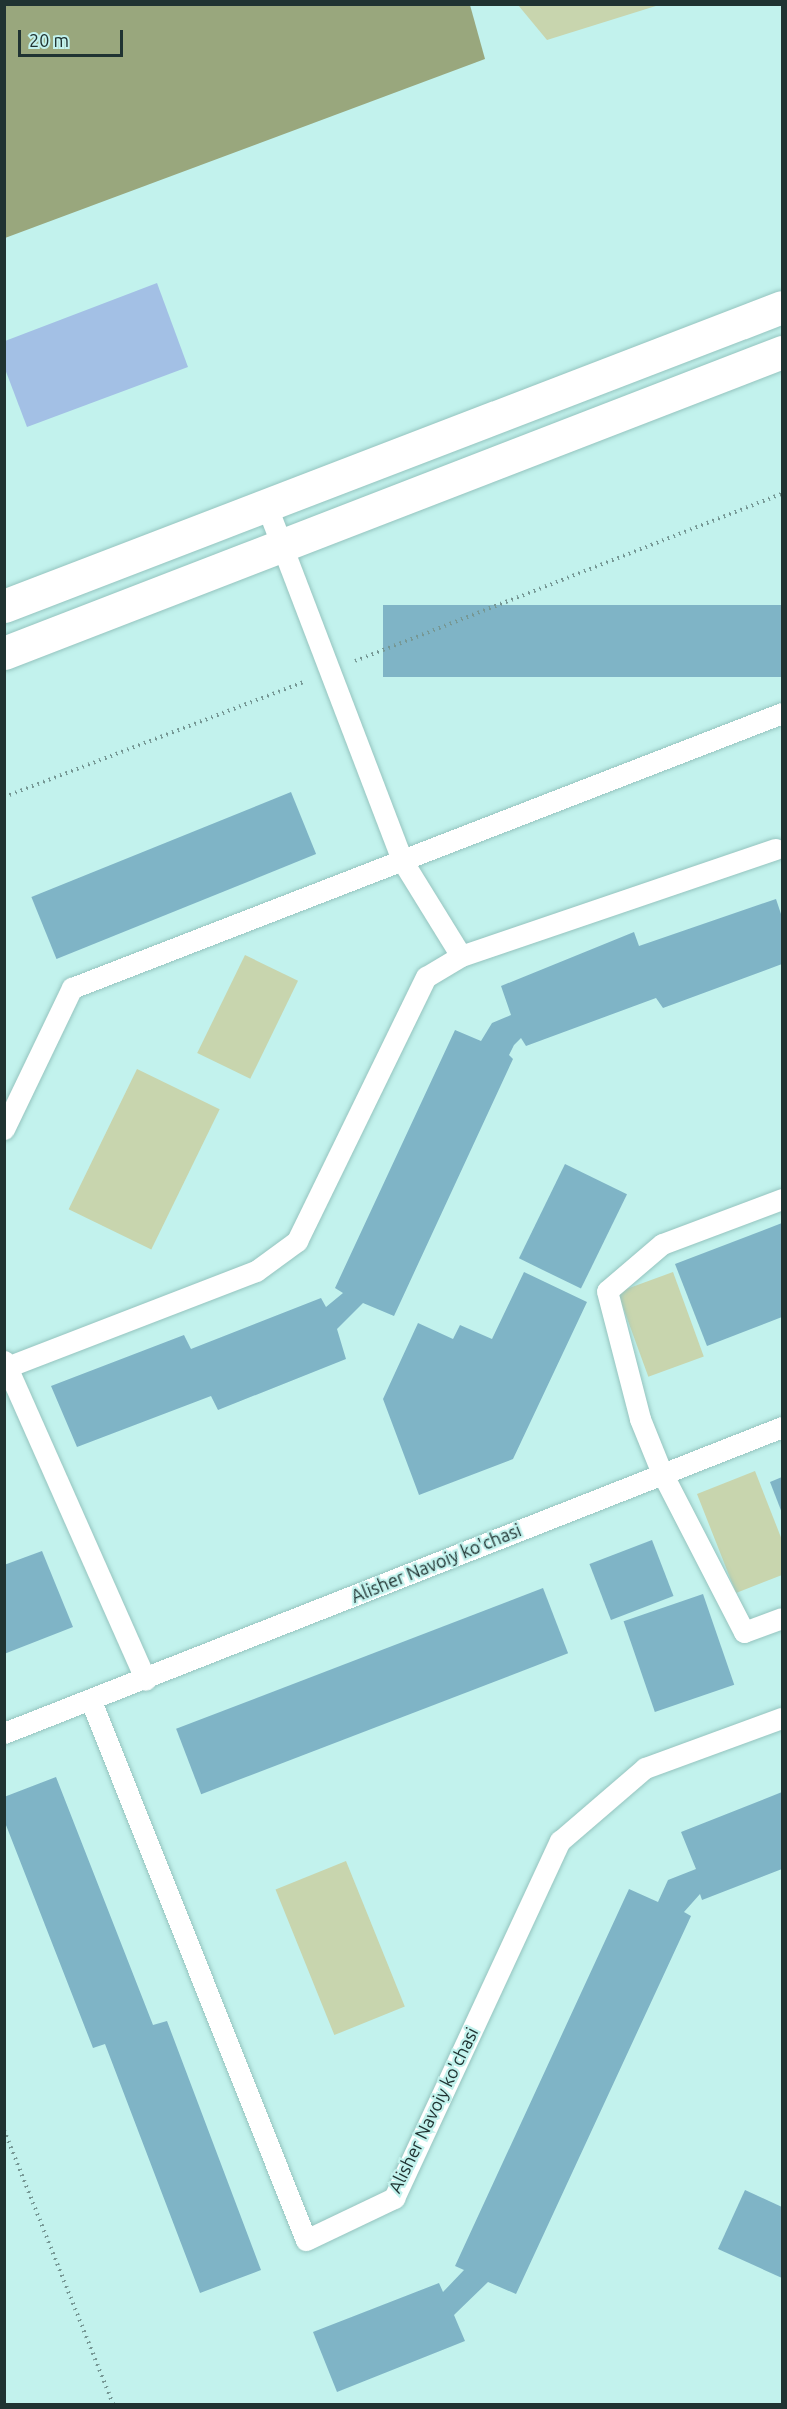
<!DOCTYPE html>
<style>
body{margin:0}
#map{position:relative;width:787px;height:2409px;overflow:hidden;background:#c2f2ed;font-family:Ubuntu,sans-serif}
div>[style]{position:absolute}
.green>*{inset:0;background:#c8d5ae;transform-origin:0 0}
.forest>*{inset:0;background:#99a77d}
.water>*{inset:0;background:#a3c0e5}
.building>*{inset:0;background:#7fb4c6;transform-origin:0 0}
.path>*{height:4px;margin-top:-2px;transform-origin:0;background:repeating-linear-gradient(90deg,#769895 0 1.5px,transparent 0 6px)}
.roads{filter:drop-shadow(0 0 2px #95c4bf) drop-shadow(0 0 2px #95c4bf)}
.lane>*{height:21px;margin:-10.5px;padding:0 10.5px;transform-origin:10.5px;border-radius:10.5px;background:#fff}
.secondary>*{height:33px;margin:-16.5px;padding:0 16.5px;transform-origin:16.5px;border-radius:16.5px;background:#fff}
span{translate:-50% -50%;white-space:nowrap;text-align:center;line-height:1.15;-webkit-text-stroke:4.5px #c2f2ed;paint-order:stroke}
.street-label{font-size:18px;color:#203332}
.frame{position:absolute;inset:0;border:6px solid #203332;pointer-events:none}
.scale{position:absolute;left:18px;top:30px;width:105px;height:27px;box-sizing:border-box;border:3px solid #203332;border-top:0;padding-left:8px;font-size:18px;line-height:21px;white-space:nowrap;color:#203332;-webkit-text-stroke:4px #c2f2ed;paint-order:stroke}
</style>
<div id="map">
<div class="green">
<i style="clip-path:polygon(518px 5px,659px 5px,547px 40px)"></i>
<i style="left:245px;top:955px;width:59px;height:109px;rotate:26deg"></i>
<i style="left:137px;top:1069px;width:92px;height:156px;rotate:26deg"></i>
<i style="left:673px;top:1272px;width:90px;height:59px;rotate:70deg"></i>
<i style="clip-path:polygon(755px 1471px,782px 1540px,782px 1575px,736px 1593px,697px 1494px)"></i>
<i style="left:346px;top:1861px;width:157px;height:76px;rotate:68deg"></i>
</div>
<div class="forest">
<i style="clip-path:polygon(5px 4px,470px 5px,485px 59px,5px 238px)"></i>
</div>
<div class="water">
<i style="clip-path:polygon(157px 283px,188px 367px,27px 427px,5px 369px,5px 341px)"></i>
</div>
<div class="building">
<i style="left:782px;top:605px;width:72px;height:399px;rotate:90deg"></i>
<i style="left:291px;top:792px;width:67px;height:280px;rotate:68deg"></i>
<i style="clip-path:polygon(776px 899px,782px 917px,782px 964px,663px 1008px,656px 998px,526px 1046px,521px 1038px,514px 1045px,509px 1055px,513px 1059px,394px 1316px,363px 1303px,337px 1329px,346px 1359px,218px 1410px,211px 1396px,77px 1447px,51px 1386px,184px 1335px,191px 1349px,321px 1298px,326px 1307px,343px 1293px,335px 1288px,455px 1030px,481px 1041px,492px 1023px,511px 1015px,501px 986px,634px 932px,639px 946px)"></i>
<i style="left:565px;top:1164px;width:69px;height:105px;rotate:26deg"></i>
<i style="clip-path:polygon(782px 1223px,782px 1317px,707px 1346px,675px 1264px)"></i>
<i style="clip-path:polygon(524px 1272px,587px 1302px,513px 1459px,419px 1495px,383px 1399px,418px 1323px,453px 1339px,460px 1325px,492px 1339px)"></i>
<i style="clip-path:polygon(782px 1477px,782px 1513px,770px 1482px)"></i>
<i style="left:652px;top:1540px;width:60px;height:67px;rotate:69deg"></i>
<i style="clip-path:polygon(42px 1551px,73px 1627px,4px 1654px,4px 1565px)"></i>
<i style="left:543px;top:1588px;width:70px;height:393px;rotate:69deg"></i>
<i style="left:703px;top:1594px;width:96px;height:84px;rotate:71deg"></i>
<i style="clip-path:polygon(56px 1777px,153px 2025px,167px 2021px,261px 2270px,200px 2293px,105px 2044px,93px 2048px,4px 1820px,4px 1797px)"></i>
<i style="clip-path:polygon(782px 1792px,782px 1869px,702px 1900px,700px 1894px,684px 1912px,691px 1916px,516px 2294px,488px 2282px,454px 2315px,465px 2341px,337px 2392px,313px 2332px,439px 2283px,443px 2292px,464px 2270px,455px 2266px,629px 1889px,658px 1902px,668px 1880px,696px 1869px,681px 1832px)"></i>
<i style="clip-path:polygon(745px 2190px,782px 2207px,782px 2278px,718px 2249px)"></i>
</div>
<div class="path">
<i style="left:355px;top:661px;width:458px;rotate:-21.4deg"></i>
<i style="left:4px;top:797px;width:320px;rotate:-21deg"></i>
<i style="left:4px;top:2130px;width:295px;rotate:68.3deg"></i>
</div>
<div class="roads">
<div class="lane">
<i style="left:266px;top:504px;width:383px;rotate:69.1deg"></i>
<i style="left:403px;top:862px;width:110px;rotate:58.3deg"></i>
<i style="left:4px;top:1129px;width:157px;rotate:-64.3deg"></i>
<i style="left:72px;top:988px;width:761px;rotate:-21.17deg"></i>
<i style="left:782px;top:1199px;width:128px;rotate:159.4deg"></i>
<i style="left:662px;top:1244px;width:72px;rotate:139.5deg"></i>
<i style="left:607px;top:1291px;width:132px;rotate:75.5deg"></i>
<i style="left:640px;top:1419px;width:56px;rotate:68deg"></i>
<i style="left:661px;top:1471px;width:181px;rotate:62.7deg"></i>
<i style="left:744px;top:1632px;width:40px;rotate:-20.2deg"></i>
<i style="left:4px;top:1361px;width:7px;rotate:63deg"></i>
<i style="left:7px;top:1367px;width:267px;rotate:-21.1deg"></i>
<i style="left:256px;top:1271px;width:51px;rotate:-36.2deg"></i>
<i style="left:297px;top:1241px;width:294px;rotate:-64deg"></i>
<i style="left:426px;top:977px;width:41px;rotate:-31deg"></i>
<i style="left:461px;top:956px;width:332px;rotate:-18.8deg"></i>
<i style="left:7px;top:1367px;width:342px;rotate:66.1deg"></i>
<i style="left:91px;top:1701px;width:580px;rotate:68.25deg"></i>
<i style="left:306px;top:2240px;width:98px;rotate:-25.5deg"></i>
<i style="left:394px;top:2198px;width:394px;rotate:-65.1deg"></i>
<i style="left:560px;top:1841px;width:112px;rotate:-40.7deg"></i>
<i style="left:645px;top:1768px;width:146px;rotate:-20.1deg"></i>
<i style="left:4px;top:1733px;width:836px;rotate:-21.47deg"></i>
</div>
<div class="secondary">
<i style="left:4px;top:606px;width:833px;rotate:-21.02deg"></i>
<i style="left:4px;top:653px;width:834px;rotate:-21.15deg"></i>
</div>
</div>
<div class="street-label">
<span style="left:436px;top:1563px;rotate:-22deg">Alisher Navoiy ko'chasi</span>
<span style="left:433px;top:2110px;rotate:-64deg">Alisher Navoiy ko'chasi</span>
</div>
<div class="frame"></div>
<div class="scale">20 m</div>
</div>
